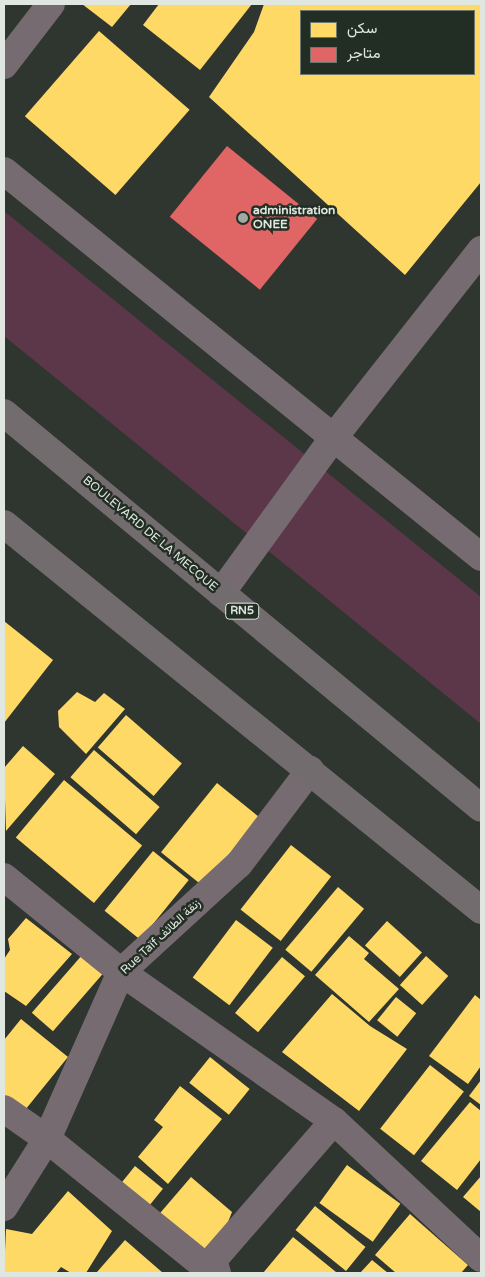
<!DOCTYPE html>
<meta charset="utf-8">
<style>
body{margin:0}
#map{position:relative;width:485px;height:1277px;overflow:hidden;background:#2f352f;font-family:"Varela Round",Vazirmatn,sans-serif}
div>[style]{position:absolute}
.green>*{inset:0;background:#5c3749}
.homes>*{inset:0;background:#ffd966;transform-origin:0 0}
.shops>*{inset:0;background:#e06666;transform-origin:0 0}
.minor>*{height:28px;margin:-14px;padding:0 14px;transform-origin:14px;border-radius:14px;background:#756b70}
.major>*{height:28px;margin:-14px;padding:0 14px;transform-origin:14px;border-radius:14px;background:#736c6f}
.dots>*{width:14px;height:14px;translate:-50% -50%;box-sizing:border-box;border:2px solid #222e23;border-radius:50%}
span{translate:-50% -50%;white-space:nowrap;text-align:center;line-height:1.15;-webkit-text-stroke:5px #222e23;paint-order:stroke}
.shield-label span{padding:1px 4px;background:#222e23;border:1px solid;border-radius:4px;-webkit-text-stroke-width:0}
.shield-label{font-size:11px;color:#dfe7e0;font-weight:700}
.poi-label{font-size:12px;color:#dfe7e0;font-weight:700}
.left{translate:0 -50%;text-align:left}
.street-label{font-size:12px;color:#dfe7e0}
.frame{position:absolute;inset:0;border:5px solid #dfe7e0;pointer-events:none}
.legend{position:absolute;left:300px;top:10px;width:175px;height:65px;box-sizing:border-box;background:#222e23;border:1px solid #6e786f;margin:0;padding:6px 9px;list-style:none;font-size:15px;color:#dfe7e0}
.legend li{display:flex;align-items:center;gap:10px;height:25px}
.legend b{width:25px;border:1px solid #6e786f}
</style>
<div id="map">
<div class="green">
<i style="clip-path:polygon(4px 211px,481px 597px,481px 724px,4px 336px)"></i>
</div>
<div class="homes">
<i style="clip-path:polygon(82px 4px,131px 4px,112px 27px)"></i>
<i style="clip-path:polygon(159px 4px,252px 4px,200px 70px,143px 25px)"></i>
<i style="clip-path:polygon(evenodd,481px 4px,481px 182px,405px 275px,209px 97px,254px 32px,264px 4px,481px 4px,301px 11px,474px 11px,474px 74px,301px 74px,301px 11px)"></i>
<i style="left:99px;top:31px;width:120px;height:113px;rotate:41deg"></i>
<i style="clip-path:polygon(4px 621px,53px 660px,4px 723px)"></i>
<i style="clip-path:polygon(77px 692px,95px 702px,104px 693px,125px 709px,86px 754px,59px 727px,58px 711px)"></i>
<i style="left:126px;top:715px;width:74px;height:43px;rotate:41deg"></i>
<i style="clip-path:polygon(23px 746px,55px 774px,6px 831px,4px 768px)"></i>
<i style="left:94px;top:750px;width:87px;height:36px;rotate:41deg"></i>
<i style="left:64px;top:780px;width:102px;height:75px;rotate:40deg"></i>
<i style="left:217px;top:783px;width:57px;height:89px;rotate:39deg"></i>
<i style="left:291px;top:845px;width:51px;height:82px;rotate:38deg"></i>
<i style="left:153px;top:851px;width:46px;height:77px;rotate:39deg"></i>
<i style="left:338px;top:887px;width:34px;height:82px;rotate:40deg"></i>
<i style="clip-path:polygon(26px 918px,72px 954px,26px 1006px,4px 991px,4px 959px,10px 950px,8px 939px)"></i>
<i style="left:236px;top:920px;width:46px;height:72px;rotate:37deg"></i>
<i style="left:387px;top:921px;width:47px;height:33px;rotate:42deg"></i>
<i style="clip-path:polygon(349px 936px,369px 953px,364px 959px,399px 989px,369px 1022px,315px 975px)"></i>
<i style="left:83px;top:954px;width:28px;height:78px;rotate:41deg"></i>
<i style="left:426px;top:956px;width:30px;height:39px;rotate:42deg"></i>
<i style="left:282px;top:957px;width:30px;height:73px;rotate:40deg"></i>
<i style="clip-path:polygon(332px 994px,370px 1026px,407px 1049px,359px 1111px,282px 1052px)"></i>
<i style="clip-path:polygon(475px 995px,481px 1000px,481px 1066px,468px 1084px,429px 1056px)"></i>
<i style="left:396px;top:997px;width:26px;height:30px;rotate:39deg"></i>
<i style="clip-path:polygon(21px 1019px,68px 1057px,21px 1115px,4px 1102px,4px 1040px)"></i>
<i style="left:210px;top:1057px;width:51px;height:33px;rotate:39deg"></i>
<i style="left:430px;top:1065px;width:43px;height:81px;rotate:38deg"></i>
<i style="clip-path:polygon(481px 1080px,481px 1105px,469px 1096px)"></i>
<i style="clip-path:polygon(180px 1086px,222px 1119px,168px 1184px,138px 1157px,163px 1127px,154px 1120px)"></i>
<i style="clip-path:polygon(470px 1102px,481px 1111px,481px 1159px,457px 1190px,421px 1161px)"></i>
<i style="left:347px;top:1165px;width:66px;height:47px;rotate:36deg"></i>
<i style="left:135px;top:1166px;width:36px;height:33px;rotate:39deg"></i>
<i style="clip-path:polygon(481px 1176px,481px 1212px,463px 1197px)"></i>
<i style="clip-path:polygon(191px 1177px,232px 1212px,213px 1260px,149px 1226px)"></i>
<i style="clip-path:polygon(68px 1191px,112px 1231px,86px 1273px,71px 1273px,61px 1267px,56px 1273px,4px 1273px,6px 1229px,32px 1234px)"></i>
<i style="left:315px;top:1206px;width:65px;height:31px;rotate:39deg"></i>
<i style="clip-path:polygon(410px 1214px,468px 1265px,461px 1273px,396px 1273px,375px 1255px)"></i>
<i style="clip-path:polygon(293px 1237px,336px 1272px,336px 1273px,263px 1273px)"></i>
<i style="clip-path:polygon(125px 1240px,163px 1273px,97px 1272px)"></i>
<i style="clip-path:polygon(372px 1260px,388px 1273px,360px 1273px)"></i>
</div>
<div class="shops">
<i style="left:227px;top:146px;width:116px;height:91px;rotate:39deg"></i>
</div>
<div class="minor">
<i style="left:4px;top:65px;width:77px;rotate:-52.4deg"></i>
<i style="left:4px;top:171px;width:614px;rotate:38.98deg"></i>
<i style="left:221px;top:593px;width:193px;rotate:-54.1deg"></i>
<i style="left:334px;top:437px;width:238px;rotate:-51.8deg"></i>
<i style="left:4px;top:877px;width:151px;rotate:39.1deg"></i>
<i style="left:121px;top:972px;width:260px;rotate:35deg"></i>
<i style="left:334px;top:1121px;width:201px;rotate:43deg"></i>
<i style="left:4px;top:1109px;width:52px;rotate:34.9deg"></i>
<i style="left:47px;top:1139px;width:213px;rotate:38.9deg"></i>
<i style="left:4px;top:1207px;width:80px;rotate:-57.7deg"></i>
<i style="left:47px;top:1139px;width:183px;rotate:-66.1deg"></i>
<i style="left:121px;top:972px;width:160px;rotate:-42.5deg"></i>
<i style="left:239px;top:864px;width:118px;rotate:-52.9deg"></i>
<i style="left:217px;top:1273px;width:14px;rotate:-107deg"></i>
<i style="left:213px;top:1260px;width:184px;rotate:-49deg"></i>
</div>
<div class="major">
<i style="left:4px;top:413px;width:619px;rotate:39.63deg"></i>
<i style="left:4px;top:524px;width:614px;rotate:38.98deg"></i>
</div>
<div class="dots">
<i style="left:243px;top:218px;background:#a1a9a2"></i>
</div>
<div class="shield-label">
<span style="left:242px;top:611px">RN5</span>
</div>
<div class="poi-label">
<span class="left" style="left:253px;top:218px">administration<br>ONEE</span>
</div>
<div class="street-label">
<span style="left:150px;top:534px;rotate:40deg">BOULEVARD DE LA MECQUE</span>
<span style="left:161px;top:937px;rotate:-43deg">Rue Taïf زنقة الطائف</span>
</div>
<div class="frame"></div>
<ul class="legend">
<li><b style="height:14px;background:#ffd966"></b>سكن</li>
<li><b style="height:14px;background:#e06666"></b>متاجر</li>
</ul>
</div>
